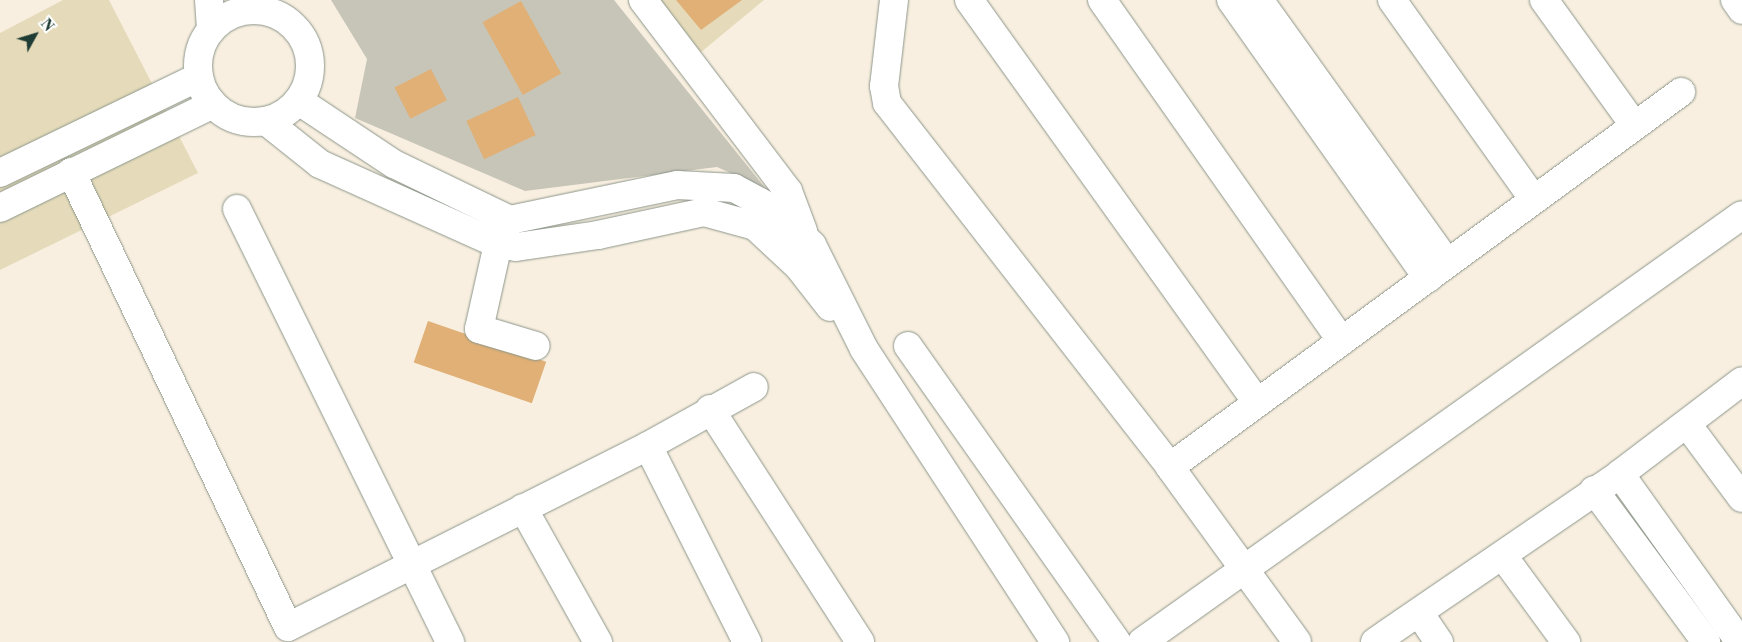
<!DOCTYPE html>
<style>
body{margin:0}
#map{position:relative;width:1742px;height:642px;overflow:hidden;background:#f8efe0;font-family:"Libre Bodoni",serif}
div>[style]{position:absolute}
.built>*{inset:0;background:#e5dbba}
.industrial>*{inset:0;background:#c7c5b8}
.building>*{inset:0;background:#e0b076;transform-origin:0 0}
.roads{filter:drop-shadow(0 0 1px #8c968a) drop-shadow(0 0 1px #8c968a)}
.minor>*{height:28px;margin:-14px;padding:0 14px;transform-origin:14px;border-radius:14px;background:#fff}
.minor>.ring{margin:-14px;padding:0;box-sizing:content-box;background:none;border:28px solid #fff;border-radius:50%}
span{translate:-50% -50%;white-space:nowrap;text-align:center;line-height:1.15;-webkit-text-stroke:4px #fff;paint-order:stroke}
.north{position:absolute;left:10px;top:10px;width:50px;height:50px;-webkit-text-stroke:4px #fff;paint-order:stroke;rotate:51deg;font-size:14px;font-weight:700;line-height:20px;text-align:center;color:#1f3d34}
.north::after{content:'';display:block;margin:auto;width:18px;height:22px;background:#1f3d34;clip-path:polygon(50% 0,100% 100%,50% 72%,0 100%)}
</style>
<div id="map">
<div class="built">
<i style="clip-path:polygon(63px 0,109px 0,198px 173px,0 270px,0 33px)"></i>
<i style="clip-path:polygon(657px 0,764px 0,700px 53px)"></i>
</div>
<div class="industrial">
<i style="clip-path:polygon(331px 0,614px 0,766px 189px,717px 167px,525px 191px,355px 118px,367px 59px)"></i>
</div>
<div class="building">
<i style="clip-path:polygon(676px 0,742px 0,701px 30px)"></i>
<i style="left:521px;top:1px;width:83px;height:44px;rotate:61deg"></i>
<i style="left:431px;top:69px;width:35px;height:41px;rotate:63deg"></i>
<i style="left:518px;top:97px;width:42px;height:57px;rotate:65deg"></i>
<i style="left:428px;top:321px;width:125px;height:44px;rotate:19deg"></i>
</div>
<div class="roads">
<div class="minor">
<i style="left:209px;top:0;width:29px;rotate:86deg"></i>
<i style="left:643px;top:0;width:240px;rotate:52.8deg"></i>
<i style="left:788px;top:191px;width:43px;rotate:69.4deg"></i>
<i style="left:894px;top:0;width:87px;rotate:96.6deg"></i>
<i style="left:884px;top:86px;width:17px;rotate:80deg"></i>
<i style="left:887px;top:103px;width:461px;rotate:52.1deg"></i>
<i style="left:1170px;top:467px;width:216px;rotate:54deg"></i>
<i style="left:969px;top:0;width:495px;rotate:54.4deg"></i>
<i style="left:1102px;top:0;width:417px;rotate:54.9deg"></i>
<i style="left:1231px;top:0;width:341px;rotate:54.7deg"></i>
<i style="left:1259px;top:0;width:323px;rotate:54.4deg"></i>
<i style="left:1392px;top:0;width:245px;rotate:54.6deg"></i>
<i style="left:1544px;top:0;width:155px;rotate:54.2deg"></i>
<i style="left:1735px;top:0;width:12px;rotate:55deg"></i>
<i class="ring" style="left:198px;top:10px;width:84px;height:84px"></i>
<i style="left:299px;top:101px;width:114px;rotate:33.6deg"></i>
<i style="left:394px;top:164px;width:129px;rotate:25.8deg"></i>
<i style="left:510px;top:220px;width:171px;rotate:-11.8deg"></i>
<i style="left:677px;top:185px;width:57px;rotate:3deg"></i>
<i style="left:734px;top:188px;width:49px;rotate:28.1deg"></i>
<i style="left:777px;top:211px;width:49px;rotate:44.2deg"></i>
<i style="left:812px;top:245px;width:116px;rotate:63.4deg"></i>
<i style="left:864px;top:349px;width:350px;rotate:56.9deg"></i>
<i style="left:266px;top:121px;width:69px;rotate:38.5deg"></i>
<i style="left:320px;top:164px;width:195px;rotate:24.2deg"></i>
<i style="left:498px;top:244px;width:18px;rotate:9deg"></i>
<i style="left:516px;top:247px;width:83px;rotate:-8.3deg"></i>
<i style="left:598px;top:235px;width:108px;rotate:-12.2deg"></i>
<i style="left:704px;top:212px;width:53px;rotate:15.4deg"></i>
<i style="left:755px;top:226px;width:59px;rotate:42.9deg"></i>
<i style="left:798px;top:266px;width:52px;rotate:52deg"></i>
<i style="left:71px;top:172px;width:504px;rotate:64.5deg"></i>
<i style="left:288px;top:627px;width:403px;rotate:-26.7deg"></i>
<i style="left:648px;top:446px;width:121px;rotate:-29.1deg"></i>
<i style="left:0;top:173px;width:221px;rotate:-25.8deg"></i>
<i style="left:0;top:208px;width:237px;rotate:-26deg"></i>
<i style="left:237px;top:209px;width:483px;rotate:63.8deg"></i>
<i style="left:506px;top:228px;width:18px;rotate:117deg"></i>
<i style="left:498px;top:244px;width:87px;rotate:102.6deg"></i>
<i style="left:479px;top:329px;width:59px;rotate:16.6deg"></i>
<i style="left:908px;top:346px;width:362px;rotate:54.8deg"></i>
<i style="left:710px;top:409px;width:277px;rotate:57.2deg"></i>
<i style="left:1687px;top:424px;width:92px;rotate:53.4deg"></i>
<i style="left:648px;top:446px;width:220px;rotate:63.2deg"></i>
<i style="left:1170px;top:467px;width:634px;rotate:-36.27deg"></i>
<i style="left:1620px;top:474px;width:206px;rotate:54.5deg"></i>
<i style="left:1594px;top:490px;width:189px;rotate:53.6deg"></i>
<i style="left:523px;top:508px;width:154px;rotate:60.8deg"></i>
<i style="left:1503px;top:556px;width:107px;rotate:53.8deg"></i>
<i style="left:1420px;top:614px;width:34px;rotate:56deg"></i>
<i style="left:1142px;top:642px;width:736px;rotate:-35.44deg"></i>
<i style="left:1375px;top:642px;width:297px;rotate:-34.4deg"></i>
<i style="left:1620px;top:474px;width:153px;rotate:-37.3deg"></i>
</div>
</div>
<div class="north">N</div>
</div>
